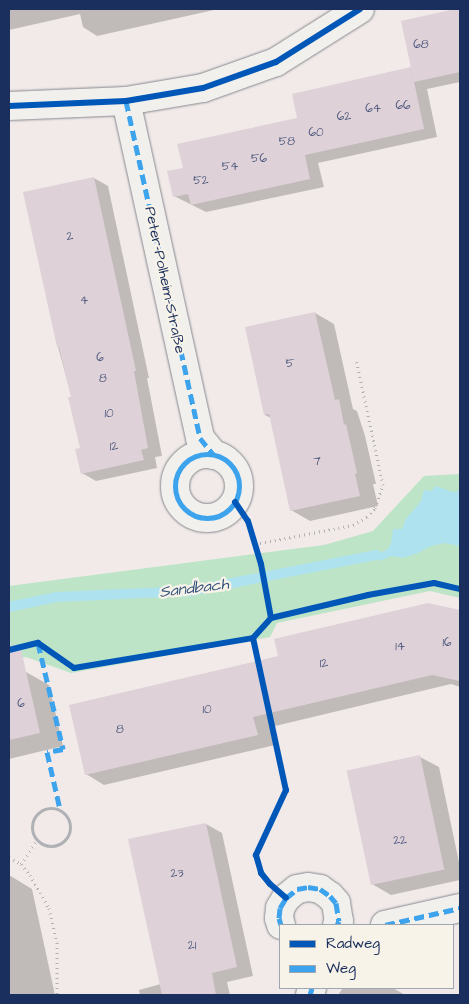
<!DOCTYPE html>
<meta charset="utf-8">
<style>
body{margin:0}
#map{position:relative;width:469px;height:1004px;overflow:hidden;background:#f1eae8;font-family:"Architects Daughter",sans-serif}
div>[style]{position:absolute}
.green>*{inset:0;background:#bee4c8}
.water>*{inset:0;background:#aee2ee}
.shadow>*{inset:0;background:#0003}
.stream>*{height:10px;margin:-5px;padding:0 5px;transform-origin:5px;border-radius:5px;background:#aee2ee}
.building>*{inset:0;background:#ded1d8;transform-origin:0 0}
.path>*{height:3px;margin-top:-1.5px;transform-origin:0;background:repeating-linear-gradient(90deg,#b0b1b4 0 1px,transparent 0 5px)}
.path>.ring{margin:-1.5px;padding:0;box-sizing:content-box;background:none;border:3px solid #b0b1b4;border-radius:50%}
.roads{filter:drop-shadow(0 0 1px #878890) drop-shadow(0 0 1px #878890)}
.minor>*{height:28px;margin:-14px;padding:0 14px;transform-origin:14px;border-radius:14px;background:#f2f0ec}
.minor>.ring{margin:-14px;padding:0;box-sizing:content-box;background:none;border:28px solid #f2f0ec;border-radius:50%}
.quiet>*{height:5px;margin-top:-2.5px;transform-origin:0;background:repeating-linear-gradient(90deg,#3da3ed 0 10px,transparent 0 15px)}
.quiet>.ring{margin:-2.5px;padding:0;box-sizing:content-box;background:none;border:5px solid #3da3ed;border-radius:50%}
.cycleway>*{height:6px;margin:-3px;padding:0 3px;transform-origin:3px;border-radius:3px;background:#0057b8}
span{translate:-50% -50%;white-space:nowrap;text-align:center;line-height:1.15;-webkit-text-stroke:4.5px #f7f3e8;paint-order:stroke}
.number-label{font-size:12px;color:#4e597e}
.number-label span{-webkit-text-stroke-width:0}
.street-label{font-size:15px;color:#1b2f5e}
.water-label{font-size:16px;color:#33527b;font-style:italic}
.frame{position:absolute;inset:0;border:10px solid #1b2f5e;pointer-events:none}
.legend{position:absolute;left:279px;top:924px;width:175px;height:65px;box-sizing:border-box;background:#f7f3e8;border:1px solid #9fa5b1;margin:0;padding:6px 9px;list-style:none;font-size:15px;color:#1b2f5e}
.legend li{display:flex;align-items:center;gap:10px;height:25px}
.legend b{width:25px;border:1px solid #9fa5b1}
</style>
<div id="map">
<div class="green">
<i style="clip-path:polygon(460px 474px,460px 598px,430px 591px,277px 623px,270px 637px,71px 673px,26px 657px,9px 660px,9px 586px,324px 545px,373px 531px,424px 476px)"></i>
</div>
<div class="water">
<i style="clip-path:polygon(435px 486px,453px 492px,460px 491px,460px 546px,445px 543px,431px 546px,418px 553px,403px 558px,392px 556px,380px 561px,377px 555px,388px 549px,391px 544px,393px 529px,402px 529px,406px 519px,421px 501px,424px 490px,432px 491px)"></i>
</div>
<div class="shadow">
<i style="clip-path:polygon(9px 9px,214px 9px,214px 10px,97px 36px,83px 27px,80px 14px,9px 30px)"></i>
<i style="clip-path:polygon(460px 9px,460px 82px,427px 89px,437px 137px,318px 163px,324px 187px,206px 212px,174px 196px,184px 169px,412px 69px,402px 23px)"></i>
<i style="clip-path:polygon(94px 178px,108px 186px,149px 378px,147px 378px,162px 456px,155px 457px,157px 468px,96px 481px,82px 473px,81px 448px,72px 398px,58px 347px)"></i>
<i style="clip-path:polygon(315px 313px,334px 324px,353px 409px,357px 411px,365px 436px,376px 484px,373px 484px,378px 506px,310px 521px,291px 510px,271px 418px,265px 415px)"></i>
<i style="clip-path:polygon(428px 604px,460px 612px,460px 687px,451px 684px,271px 727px,275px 745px,104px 785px,86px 774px,279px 657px)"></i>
<i style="clip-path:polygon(26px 672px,49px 685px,63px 746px,9px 759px,9px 675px)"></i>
<i style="clip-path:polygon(420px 757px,439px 767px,460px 867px,460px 880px,391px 895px,372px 884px)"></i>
<i style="clip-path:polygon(206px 824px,222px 833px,253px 976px,227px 982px,230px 995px,140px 995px,139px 990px,161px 984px)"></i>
<i style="clip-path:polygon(9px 875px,32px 889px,55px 995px,9px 995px)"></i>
<i style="clip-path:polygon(343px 988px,393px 988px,405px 995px,338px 995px)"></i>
</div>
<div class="stream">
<i style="left:9px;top:607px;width:49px;rotate:-11.8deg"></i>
<i style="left:57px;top:597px;width:134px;rotate:-2.6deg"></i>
<i style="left:191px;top:591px;width:189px;rotate:-11deg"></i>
</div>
<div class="building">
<i style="clip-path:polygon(455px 9px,460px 9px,460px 72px,414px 82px,401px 21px)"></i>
<i style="clip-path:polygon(411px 67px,424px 129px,305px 155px,310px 179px,191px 205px,188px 194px,173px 197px,167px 171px,183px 168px,177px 144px,297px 118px,292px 94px)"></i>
<i style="clip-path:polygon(94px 177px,136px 371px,134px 371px,148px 448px,141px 450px,144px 460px,81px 474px,75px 449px,80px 448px,68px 397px,71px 397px,59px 347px,57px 347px,23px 192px)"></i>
<i style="clip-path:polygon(315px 312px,335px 400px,339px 399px,344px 425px,346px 424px,357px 473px,355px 474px,360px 496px,290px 511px,269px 414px,264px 415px,245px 327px)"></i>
<i style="clip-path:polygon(428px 603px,460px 610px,460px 681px,432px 675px,253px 717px,258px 735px,85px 775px,69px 705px,278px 656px,274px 639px)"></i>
<i style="clip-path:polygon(20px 645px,40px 733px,9px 740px,9px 646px)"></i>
<i style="left:420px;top:755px;width:117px;height:75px;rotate:78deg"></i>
<i style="clip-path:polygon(206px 823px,237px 967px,212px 973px,216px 995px,162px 995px,128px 839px)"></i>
</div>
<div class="path">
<i style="left:255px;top:544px;width:100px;rotate:-11deg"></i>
<i style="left:353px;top:525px;width:16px;rotate:-30deg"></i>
<i style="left:367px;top:517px;width:12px;rotate:-48deg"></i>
<i style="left:375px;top:508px;width:24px;rotate:-71deg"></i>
<i style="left:383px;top:485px;width:129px;rotate:-102.1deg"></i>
<i class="ring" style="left:32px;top:808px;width:35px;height:35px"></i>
<i style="left:9px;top:857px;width:14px;rotate:30deg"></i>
<i style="left:21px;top:864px;width:14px;rotate:51deg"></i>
<i style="left:30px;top:875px;width:38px;rotate:60deg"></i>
<i style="left:49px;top:908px;width:35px;rotate:77deg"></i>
<i style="left:57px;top:942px;width:53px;rotate:90deg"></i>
<i style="left:21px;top:864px;width:29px;rotate:-56deg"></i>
</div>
<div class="roads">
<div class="minor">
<i style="left:126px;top:101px;width:345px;rotate:77.6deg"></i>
<i style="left:200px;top:438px;width:22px;rotate:51deg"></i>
<i style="left:9px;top:106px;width:117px;rotate:-2.4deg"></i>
<i style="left:126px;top:101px;width:78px;rotate:-9.6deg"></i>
<i style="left:203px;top:88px;width:77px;rotate:-19.6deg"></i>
<i style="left:276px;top:62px;width:99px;rotate:-32.2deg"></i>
<i class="ring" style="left:175px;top:454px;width:36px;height:36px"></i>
<i style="left:281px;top:925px;width:7px;rotate:-106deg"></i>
<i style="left:279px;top:918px;width:10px;rotate:-84deg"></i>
<i style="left:280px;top:908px;width:12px;rotate:-59deg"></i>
<i style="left:286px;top:898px;width:14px;rotate:-39deg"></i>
<i style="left:297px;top:889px;width:11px;rotate:-10deg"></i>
<i style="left:308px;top:887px;width:12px;rotate:9deg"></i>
<i style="left:320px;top:889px;width:12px;rotate:35deg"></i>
<i style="left:330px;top:896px;width:9px;rotate:49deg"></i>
<i style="left:336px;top:903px;width:18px;rotate:81deg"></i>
<i style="left:339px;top:921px;width:4px;rotate:117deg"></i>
<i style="left:385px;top:925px;width:77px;rotate:-12.8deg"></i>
<i style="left:310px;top:995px;width:7px;rotate:-74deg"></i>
</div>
</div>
<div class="quiet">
<i style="left:126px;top:101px;width:345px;rotate:77.6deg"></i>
<i style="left:200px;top:438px;width:22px;rotate:51deg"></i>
<i class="ring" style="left:175px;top:454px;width:59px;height:59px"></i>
<i style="left:38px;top:643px;width:109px;rotate:76.7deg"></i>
<i style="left:63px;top:749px;width:16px;rotate:169deg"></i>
<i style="left:47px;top:752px;width:58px;rotate:77.2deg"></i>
<i style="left:281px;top:925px;width:7px;rotate:-106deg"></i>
<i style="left:279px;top:918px;width:10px;rotate:-84deg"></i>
<i style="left:280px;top:908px;width:12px;rotate:-59deg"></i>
<i style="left:286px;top:898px;width:14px;rotate:-39deg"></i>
<i style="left:297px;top:889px;width:11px;rotate:-10deg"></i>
<i style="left:308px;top:887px;width:12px;rotate:9deg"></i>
<i style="left:320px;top:889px;width:12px;rotate:35deg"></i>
<i style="left:330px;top:896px;width:9px;rotate:49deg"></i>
<i style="left:336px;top:903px;width:18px;rotate:81deg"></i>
<i style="left:339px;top:921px;width:4px;rotate:117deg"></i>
<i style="left:385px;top:925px;width:77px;rotate:-12.8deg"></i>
<i style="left:310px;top:995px;width:7px;rotate:-74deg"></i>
</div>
<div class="cycleway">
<i style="left:9px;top:106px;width:117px;rotate:-2.4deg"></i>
<i style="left:126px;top:101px;width:78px;rotate:-9.6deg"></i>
<i style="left:203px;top:88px;width:77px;rotate:-19.6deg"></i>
<i style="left:276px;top:62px;width:99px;rotate:-32.2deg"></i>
<i style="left:235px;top:502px;width:23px;rotate:56deg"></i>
<i style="left:248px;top:521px;width:45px;rotate:73.2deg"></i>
<i style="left:261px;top:564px;width:55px;rotate:79.5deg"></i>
<i style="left:253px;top:638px;width:156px;rotate:77.8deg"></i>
<i style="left:286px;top:790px;width:72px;rotate:114.8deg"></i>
<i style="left:256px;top:855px;width:19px;rotate:74deg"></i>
<i style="left:261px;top:873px;width:14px;rotate:51deg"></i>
<i style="left:270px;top:884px;width:21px;rotate:41deg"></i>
<i style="left:9px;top:650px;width:30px;rotate:-14deg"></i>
<i style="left:38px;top:643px;width:44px;rotate:34.8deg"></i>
<i style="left:74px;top:668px;width:181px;rotate:-9.5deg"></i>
<i style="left:253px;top:638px;width:27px;rotate:-48deg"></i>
<i style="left:271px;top:618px;width:100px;rotate:-13.3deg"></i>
<i style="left:368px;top:595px;width:67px;rotate:-10.3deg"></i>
<i style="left:434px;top:583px;width:27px;rotate:13deg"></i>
</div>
<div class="number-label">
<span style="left:421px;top:45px">68</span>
<span style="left:403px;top:106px">66</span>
<span style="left:373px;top:109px">64</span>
<span style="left:344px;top:117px">62</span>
<span style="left:316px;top:133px">60</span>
<span style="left:287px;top:142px">58</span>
<span style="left:259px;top:159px">56</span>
<span style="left:230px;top:167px">54</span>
<span style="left:201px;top:181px">52</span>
<span style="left:70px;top:237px">2</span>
<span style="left:84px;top:301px">4</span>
<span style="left:100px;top:358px">6</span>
<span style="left:290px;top:364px">5</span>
<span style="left:103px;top:379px">8</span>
<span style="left:109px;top:414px">10</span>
<span style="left:114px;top:447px">12</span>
<span style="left:317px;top:462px">7</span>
<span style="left:447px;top:643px">16</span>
<span style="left:400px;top:647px">14</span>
<span style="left:324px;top:664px">12</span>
<span style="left:21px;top:704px">6</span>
<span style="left:207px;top:710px">10</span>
<span style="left:120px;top:730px">8</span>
<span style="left:400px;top:841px">22</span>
<span style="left:177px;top:874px">23</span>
<span style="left:192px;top:946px">21</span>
</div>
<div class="street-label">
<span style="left:165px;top:280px;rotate:78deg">Peter-Polheim-Straße</span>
</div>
<div class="water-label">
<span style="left:194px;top:588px;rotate:-7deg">Sandbach</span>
</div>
<div class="frame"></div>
<ul class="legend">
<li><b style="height:6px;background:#0057b8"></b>Radweg</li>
<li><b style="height:6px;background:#3da3ed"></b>Weg</li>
</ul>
</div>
